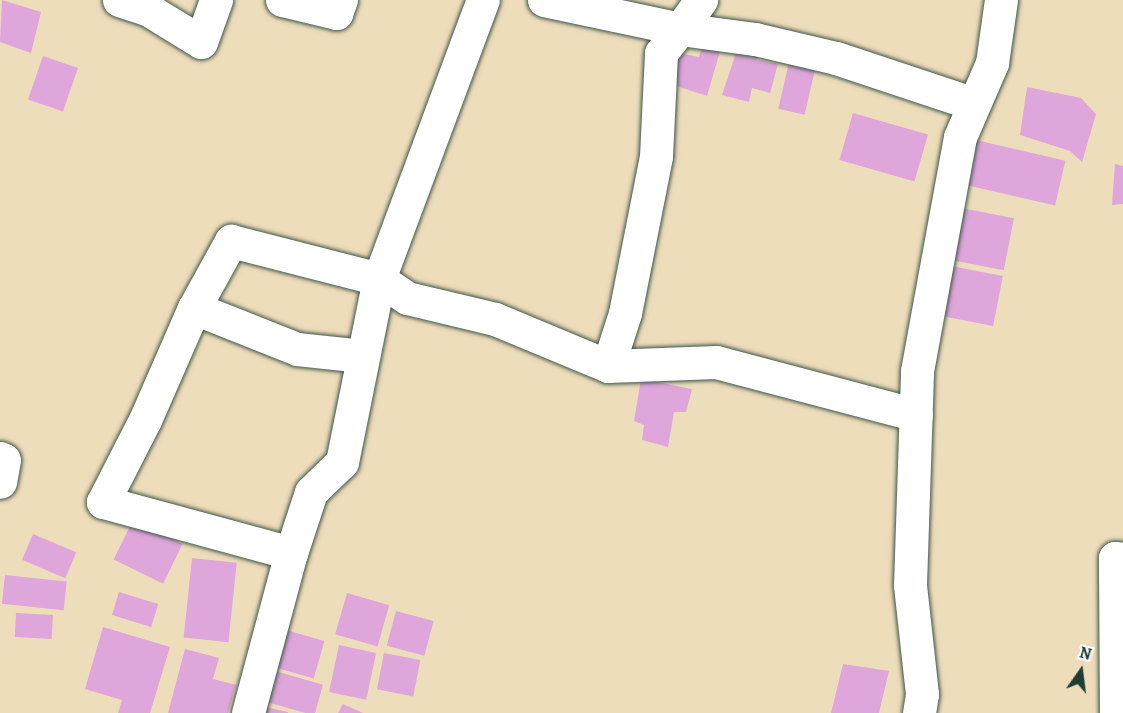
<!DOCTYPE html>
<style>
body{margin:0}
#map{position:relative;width:1123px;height:713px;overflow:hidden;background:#edb;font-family:Alegreya,serif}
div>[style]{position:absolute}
.building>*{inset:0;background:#dfa6dc;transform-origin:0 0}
.roads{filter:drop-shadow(0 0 2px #3e5548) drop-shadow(0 0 2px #3e5548)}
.street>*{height:33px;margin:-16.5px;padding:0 16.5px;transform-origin:16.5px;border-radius:16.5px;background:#fff}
span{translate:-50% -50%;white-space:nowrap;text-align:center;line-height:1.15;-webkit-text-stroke:5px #fff;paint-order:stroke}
.north{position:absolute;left:1051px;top:641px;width:60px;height:60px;-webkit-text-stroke:4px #fff;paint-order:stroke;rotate:14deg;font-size:16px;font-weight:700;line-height:24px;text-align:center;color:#1f3d34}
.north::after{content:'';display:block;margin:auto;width:21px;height:27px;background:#1f3d34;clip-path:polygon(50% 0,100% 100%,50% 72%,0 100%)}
</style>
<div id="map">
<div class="building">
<i style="clip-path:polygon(2px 0,41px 12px,31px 53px,0 42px)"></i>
<i style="clip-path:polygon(703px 43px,721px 48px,707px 96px,667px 83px,673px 52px,699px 57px)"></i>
<i style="clip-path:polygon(739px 44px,760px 51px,757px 60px,778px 64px,770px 93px,752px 88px,749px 102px,722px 95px)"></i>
<i style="left:43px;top:56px;width:37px;height:46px;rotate:19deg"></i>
<i style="left:790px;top:58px;width:27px;height:52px;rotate:13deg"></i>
<i style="clip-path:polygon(1027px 87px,1081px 98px,1096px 114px,1082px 162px,1070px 151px,1020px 135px)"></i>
<i style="left:853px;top:113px;width:78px;height:49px;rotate:16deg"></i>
<i style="left:967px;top:138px;width:101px;height:46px;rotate:13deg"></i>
<i style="clip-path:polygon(1115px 164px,1123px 166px,1123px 204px,1112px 205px)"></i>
<i style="left:956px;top:207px;width:59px;height:53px;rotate:11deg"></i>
<i style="left:941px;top:264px;width:63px;height:51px;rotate:11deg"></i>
<i style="clip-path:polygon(641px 379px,692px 389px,686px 412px,674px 412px,668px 447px,642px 440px,644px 425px,634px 421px)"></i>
<i style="left:133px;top:520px;width:55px;height:44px;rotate:26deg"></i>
<i style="left:33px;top:534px;width:47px;height:28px;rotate:23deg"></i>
<i style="left:192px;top:558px;width:45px;height:80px;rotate:6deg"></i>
<i style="left:5px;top:575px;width:62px;height:29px;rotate:6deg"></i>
<i style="left:119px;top:592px;width:41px;height:24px;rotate:17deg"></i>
<i style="left:347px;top:593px;width:44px;height:43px;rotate:16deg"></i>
<i style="left:396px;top:611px;width:39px;height:36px;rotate:15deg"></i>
<i style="left:16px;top:613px;width:37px;height:24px;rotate:3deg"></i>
<i style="clip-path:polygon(103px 627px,170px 647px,150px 713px,118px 713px,122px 700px,85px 689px)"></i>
<i style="left:286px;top:630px;width:40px;height:39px;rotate:16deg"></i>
<i style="left:339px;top:645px;width:38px;height:48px;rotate:12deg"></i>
<i style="clip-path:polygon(185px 649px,219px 658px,213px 679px,236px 685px,228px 713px,168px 713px)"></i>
<i style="left:384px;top:653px;width:37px;height:37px;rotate:11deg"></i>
<i style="clip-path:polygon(843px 664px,889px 671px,879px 713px,831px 713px)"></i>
<i style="left:275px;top:671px;width:50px;height:32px;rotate:16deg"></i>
<i style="clip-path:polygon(343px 704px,363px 713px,338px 713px)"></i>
<i style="clip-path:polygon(260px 706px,288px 712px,288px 713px,258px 713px)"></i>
</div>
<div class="roads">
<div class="street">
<i style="left:119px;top:0;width:29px;rotate:18deg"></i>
<i style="left:147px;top:9px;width:63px;rotate:31.4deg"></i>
<i style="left:201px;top:42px;width:45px;rotate:-70.3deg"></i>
<i style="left:282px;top:0;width:56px;rotate:13.5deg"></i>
<i style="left:336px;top:13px;width:14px;rotate:-69deg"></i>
<i style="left:544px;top:0;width:139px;rotate:12deg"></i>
<i style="left:680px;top:29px;width:36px;rotate:-54deg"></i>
<i style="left:194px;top:308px;width:111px;rotate:21.7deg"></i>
<i style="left:297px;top:349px;width:66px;rotate:6.1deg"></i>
<i style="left:608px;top:366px;width:108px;rotate:-2.1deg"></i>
<i style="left:716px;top:362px;width:207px;rotate:14.8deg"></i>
<i style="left:0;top:458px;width:4px;rotate:27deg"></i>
<i style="left:4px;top:460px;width:22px;rotate:100deg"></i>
<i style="left:291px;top:553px;width:195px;rotate:-164.8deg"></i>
<i style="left:103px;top:502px;width:92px;rotate:-62.9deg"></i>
<i style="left:145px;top:420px;width:122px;rotate:-66.4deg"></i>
<i style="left:194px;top:308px;width:77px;rotate:-61.1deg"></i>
<i style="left:231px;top:241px;width:153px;rotate:14.4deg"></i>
<i style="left:379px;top:279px;width:34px;rotate:34deg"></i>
<i style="left:407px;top:298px;width:90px;rotate:13.4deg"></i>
<i style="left:495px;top:319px;width:122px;rotate:22.6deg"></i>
<i style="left:608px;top:366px;width:56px;rotate:-72.2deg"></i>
<i style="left:625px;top:313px;width:160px;rotate:-78.8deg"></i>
<i style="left:656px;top:156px;width:103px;rotate:-87.2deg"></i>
<i style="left:661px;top:53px;width:31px;rotate:-52deg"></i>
<i style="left:680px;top:29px;width:76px;rotate:7.6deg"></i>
<i style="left:755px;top:39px;width:83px;rotate:13.2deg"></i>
<i style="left:836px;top:58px;width:145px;rotate:18.4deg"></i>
<i style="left:248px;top:713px;width:166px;rotate:-75deg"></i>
<i style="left:291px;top:553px;width:64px;rotate:-71.8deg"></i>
<i style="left:311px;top:492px;width:43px;rotate:-44.1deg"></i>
<i style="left:342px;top:462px;width:187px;rotate:-78.6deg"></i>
<i style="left:379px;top:279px;width:298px;rotate:-69.6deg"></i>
<i style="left:919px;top:713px;width:19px;rotate:-81deg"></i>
<i style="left:922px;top:694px;width:110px;rotate:-96.3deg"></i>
<i style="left:910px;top:585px;width:214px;rotate:-88.1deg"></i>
<i style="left:917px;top:371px;width:238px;rotate:-79.6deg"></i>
<i style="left:960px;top:137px;width:81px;rotate:-66.6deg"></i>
<i style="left:992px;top:63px;width:64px;rotate:-81.9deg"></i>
<i style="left:1116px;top:713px;width:155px;rotate:-90.4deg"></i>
<i style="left:1115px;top:558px;width:8px;rotate:7deg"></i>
</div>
</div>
<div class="north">N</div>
</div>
